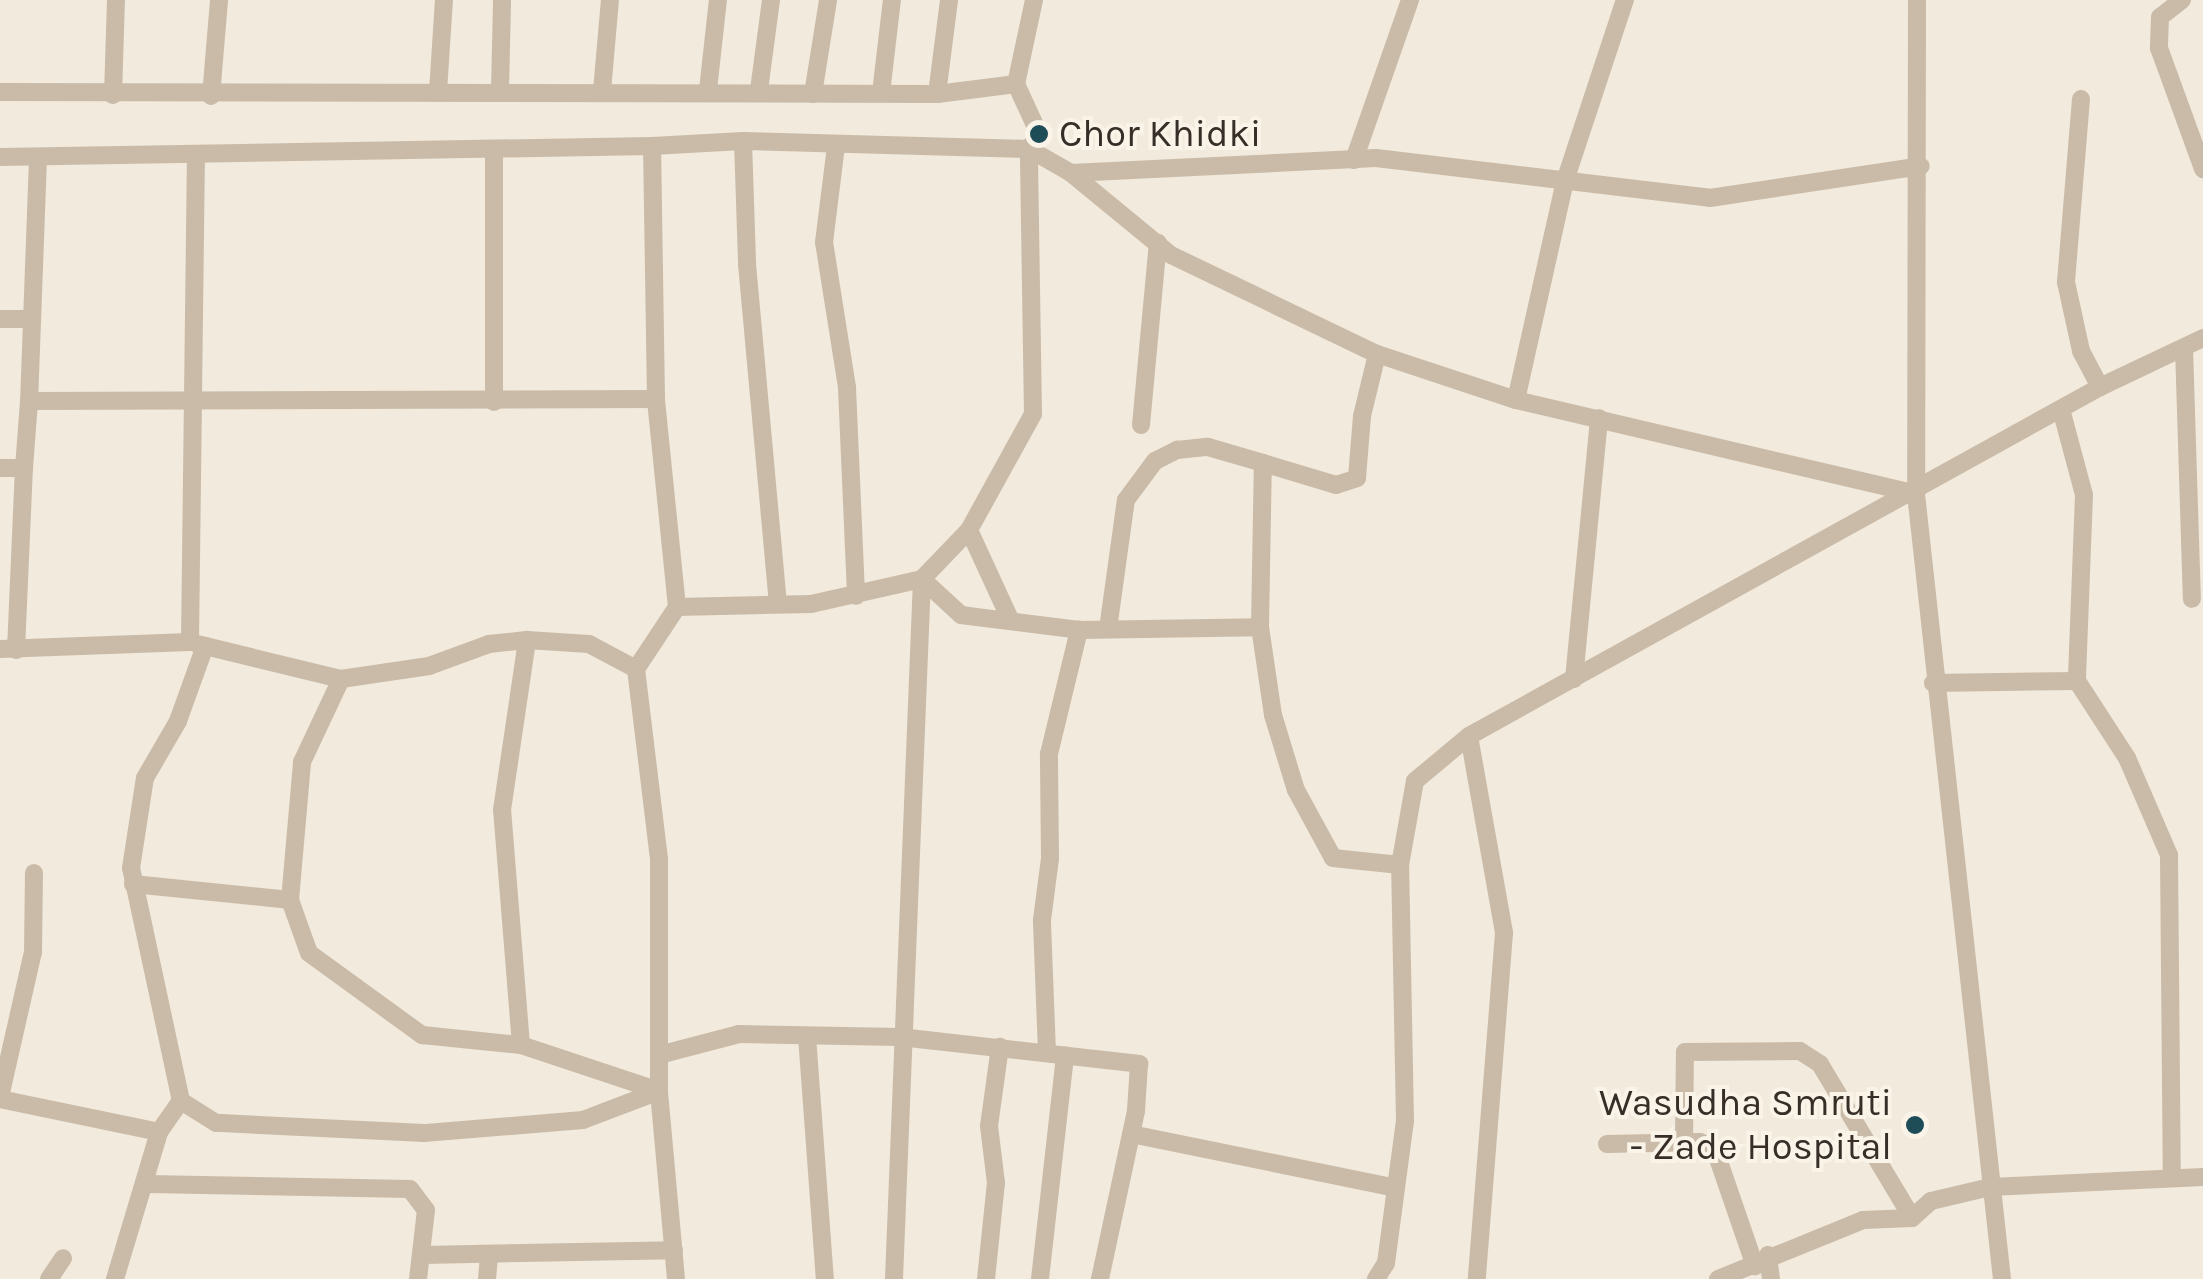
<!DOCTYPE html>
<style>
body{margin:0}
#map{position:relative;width:2203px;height:1279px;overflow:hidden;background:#f2eadc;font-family:Karla,sans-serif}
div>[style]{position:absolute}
.street>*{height:18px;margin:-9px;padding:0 9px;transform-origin:9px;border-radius:9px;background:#cabba8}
.dots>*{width:28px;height:28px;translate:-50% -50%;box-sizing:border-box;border:5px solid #f9f3e8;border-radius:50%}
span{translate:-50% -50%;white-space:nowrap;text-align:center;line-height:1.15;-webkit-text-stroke:8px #f9f3e8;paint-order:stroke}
.poi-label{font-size:38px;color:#372e28}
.left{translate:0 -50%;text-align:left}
.right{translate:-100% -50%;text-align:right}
</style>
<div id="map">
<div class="street">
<i style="left:1917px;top:0;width:494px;rotate:90.1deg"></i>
<i style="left:1916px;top:494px;width:790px;rotate:83.75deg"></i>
<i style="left:2182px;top:0;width:28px;rotate:142deg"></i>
<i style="left:2160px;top:17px;width:31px;rotate:92deg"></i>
<i style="left:2159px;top:48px;width:129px;rotate:70deg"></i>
<i style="left:500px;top:90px;width:90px;rotate:-88.7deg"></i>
<i style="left:708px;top:90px;width:91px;rotate:-83.7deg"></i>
<i style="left:759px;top:90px;width:91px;rotate:-82.4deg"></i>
<i style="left:602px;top:91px;width:91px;rotate:-85deg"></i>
<i style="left:0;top:92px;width:937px;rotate:0.12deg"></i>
<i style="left:937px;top:94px;width:80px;rotate:-7.2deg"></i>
<i style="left:438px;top:92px;width:92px;rotate:-86.3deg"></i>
<i style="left:881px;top:93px;width:94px;rotate:-83.3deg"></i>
<i style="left:813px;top:94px;width:95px;rotate:-80.9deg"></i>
<i style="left:937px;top:94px;width:95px;rotate:-82.7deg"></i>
<i style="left:113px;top:95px;width:95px;rotate:-88.2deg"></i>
<i style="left:211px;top:96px;width:96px;rotate:-85.2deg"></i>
<i style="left:2081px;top:99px;width:184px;rotate:94.7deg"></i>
<i style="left:2066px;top:282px;width:71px;rotate:77.7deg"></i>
<i style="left:2081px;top:351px;width:41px;rotate:62.2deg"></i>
<i style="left:743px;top:141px;width:123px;rotate:88.1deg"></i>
<i style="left:747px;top:264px;width:341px;rotate:84.8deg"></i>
<i style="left:836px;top:146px;width:97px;rotate:97.1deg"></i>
<i style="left:824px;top:242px;width:148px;rotate:81deg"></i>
<i style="left:847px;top:388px;width:208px;rotate:87.5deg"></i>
<i style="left:0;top:157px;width:652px;rotate:-0.97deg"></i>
<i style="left:38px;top:158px;width:243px;rotate:92.1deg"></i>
<i style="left:29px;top:401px;width:627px;rotate:-0.18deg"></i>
<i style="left:1354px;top:160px;width:170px;rotate:-70.7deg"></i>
<i style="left:1071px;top:173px;width:129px;rotate:39.4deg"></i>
<i style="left:1171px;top:255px;width:229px;rotate:25.7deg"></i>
<i style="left:1377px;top:354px;width:146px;rotate:18.3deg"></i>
<i style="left:1516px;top:400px;width:411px;rotate:13.2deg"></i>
<i style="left:0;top:319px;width:32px"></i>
<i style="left:2184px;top:348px;width:251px;rotate:88.2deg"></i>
<i style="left:1516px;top:400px;width:224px;rotate:-77.4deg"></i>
<i style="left:1565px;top:181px;width:191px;rotate:-71.7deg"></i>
<i style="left:494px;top:402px;width:252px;rotate:-90deg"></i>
<i style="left:2061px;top:409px;width:89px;rotate:75deg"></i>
<i style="left:2084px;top:495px;width:186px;rotate:92.2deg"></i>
<i style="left:2077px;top:681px;width:92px;rotate:57deg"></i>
<i style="left:2127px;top:758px;width:106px;rotate:66.6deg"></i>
<i style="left:2169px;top:855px;width:323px;rotate:89.5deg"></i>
<i style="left:1141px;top:425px;width:183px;rotate:-84.7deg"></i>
<i style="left:0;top:468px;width:24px"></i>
<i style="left:24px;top:468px;width:67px;rotate:-85.7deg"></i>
<i style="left:969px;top:530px;width:96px;rotate:65.3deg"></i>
<i style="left:922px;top:579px;width:53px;rotate:42.7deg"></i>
<i style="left:961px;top:615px;width:119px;rotate:7.2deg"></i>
<i style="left:1079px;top:630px;width:181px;rotate:-0.9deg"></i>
<i style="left:1260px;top:627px;width:89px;rotate:81.6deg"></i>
<i style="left:1273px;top:715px;width:78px;rotate:73deg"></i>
<i style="left:1296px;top:790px;width:77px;rotate:61.4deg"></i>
<i style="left:1333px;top:858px;width:67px;rotate:6deg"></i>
<i style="left:677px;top:607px;width:209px;rotate:-95.8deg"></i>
<i style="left:656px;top:399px;width:253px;rotate:-90.9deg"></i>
<i style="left:652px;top:146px;width:91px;rotate:-3.1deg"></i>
<i style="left:743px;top:141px;width:286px;rotate:1.6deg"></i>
<i style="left:1029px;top:149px;width:48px;rotate:29.7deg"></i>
<i style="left:1071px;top:173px;width:305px;rotate:-2.8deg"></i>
<i style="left:1376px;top:158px;width:336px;rotate:6.8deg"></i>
<i style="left:1710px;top:198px;width:213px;rotate:-8.6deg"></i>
<i style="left:1260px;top:627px;width:164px;rotate:-89deg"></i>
<i style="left:1263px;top:463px;width:76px;rotate:16.8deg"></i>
<i style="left:1336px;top:485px;width:22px;rotate:-18deg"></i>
<i style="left:1357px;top:478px;width:62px;rotate:-85.4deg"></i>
<i style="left:1362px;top:416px;width:64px;rotate:-76.4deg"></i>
<i style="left:1108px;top:629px;width:130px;rotate:-82.1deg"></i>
<i style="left:1126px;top:500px;width:49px;rotate:-53.4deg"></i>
<i style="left:1155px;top:461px;width:25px;rotate:-27deg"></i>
<i style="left:1177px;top:450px;width:31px;rotate:-6deg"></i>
<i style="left:1208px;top:447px;width:57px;rotate:16.2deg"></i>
<i style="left:197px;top:644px;width:148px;rotate:13.7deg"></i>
<i style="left:341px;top:679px;width:89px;rotate:-8.4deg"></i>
<i style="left:429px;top:666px;width:64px;rotate:-20.1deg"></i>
<i style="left:489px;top:644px;width:38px;rotate:-6deg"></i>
<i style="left:527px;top:640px;width:62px;rotate:3.7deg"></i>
<i style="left:589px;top:644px;width:53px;rotate:28deg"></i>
<i style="left:0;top:649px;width:190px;rotate:-2.1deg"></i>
<i style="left:190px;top:642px;width:488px;rotate:-89.3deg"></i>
<i style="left:16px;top:650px;width:182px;rotate:-87.5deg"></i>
<i style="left:1574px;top:679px;width:262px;rotate:-84.5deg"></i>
<i style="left:1933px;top:683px;width:144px;rotate:-0.8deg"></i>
<i style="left:1469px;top:736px;width:200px;rotate:79.9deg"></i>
<i style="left:1504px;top:933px;width:347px;rotate:94.5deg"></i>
<i style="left:133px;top:884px;width:158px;rotate:5.8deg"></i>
<i style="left:290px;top:900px;width:56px;rotate:70.3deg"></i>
<i style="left:309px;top:953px;width:140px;rotate:36deg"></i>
<i style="left:422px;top:1035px;width:100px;rotate:5.8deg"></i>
<i style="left:521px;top:1045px;width:145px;rotate:18.4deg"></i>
<i style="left:659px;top:1091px;width:81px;rotate:159.1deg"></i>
<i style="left:583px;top:1120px;width:160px;rotate:175.3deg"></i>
<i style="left:424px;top:1133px;width:208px;rotate:-177.2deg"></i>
<i style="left:216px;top:1123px;width:41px;rotate:-147.8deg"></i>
<i style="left:290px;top:900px;width:139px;rotate:-85deg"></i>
<i style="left:302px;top:762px;width:92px;rotate:-64.8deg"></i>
<i style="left:807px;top:1036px;width:244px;rotate:85.8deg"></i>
<i style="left:521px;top:1045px;width:236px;rotate:-94.6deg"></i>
<i style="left:502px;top:810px;width:172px;rotate:-81.6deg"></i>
<i style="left:1047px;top:1053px;width:133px;rotate:-92.2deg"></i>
<i style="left:1042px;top:920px;width:63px;rotate:-82.6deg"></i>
<i style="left:1050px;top:858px;width:104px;rotate:-90.6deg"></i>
<i style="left:1049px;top:754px;width:128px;rotate:-76.4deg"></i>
<i style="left:659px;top:1055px;width:83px;rotate:-14.7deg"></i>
<i style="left:739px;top:1034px;width:161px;rotate:1.1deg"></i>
<i style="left:900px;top:1037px;width:241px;rotate:6.4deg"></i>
<i style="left:1139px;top:1064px;width:47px;rotate:93.7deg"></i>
<i style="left:1136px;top:1111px;width:172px;rotate:102.1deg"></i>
<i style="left:0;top:1097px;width:149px;rotate:-77.2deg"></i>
<i style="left:33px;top:952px;width:79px;rotate:-89.3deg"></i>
<i style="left:0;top:1099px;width:162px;rotate:11.7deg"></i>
<i style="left:1131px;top:1134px;width:270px;rotate:11.5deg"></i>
<i style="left:1684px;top:1143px;width:91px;rotate:-89.4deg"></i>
<i style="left:1685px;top:1052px;width:115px;rotate:-0.5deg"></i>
<i style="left:1800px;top:1051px;width:24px;rotate:33deg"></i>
<i style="left:1820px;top:1064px;width:179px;rotate:59.1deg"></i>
<i style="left:1607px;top:1144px;width:93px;rotate:-1.2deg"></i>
<i style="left:1700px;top:1142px;width:17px;rotate:28deg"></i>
<i style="left:1715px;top:1150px;width:123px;rotate:71deg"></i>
<i style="left:149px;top:1184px;width:261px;rotate:1.1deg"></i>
<i style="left:410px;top:1189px;width:26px;rotate:53deg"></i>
<i style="left:426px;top:1210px;width:69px;rotate:96.6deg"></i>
<i style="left:422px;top:1255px;width:252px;rotate:-1.1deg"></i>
<i style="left:1768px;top:1255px;width:24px;rotate:83deg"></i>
<i style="left:49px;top:1279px;width:25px;rotate:-56deg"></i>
<i style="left:115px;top:1279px;width:153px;rotate:-73.3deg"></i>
<i style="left:159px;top:1132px;width:38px;rotate:-55deg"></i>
<i style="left:181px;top:1101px;width:238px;rotate:-102.1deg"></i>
<i style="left:131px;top:868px;width:91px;rotate:-81.2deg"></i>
<i style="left:145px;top:778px;width:66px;rotate:-59.9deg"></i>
<i style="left:178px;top:721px;width:80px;rotate:-70.2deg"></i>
<i style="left:487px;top:1279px;width:25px;rotate:-85deg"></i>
<i style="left:676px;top:1279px;width:189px;rotate:-95.2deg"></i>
<i style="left:659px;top:1091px;width:232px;rotate:-90deg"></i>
<i style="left:659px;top:859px;width:191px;rotate:-96.9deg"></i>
<i style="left:636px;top:669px;width:74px;rotate:-56.5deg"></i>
<i style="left:677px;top:607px;width:134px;rotate:-1.3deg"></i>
<i style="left:811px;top:604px;width:114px;rotate:-12.7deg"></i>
<i style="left:922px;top:579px;width:68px;rotate:-46.2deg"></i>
<i style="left:969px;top:530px;width:132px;rotate:-61.1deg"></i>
<i style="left:1033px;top:414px;width:265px;rotate:-90.9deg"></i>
<i style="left:1029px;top:149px;width:18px;rotate:-56deg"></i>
<i style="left:1039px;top:134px;width:55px;rotate:-114.7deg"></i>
<i style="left:1016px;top:84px;width:86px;rotate:-77.9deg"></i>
<i style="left:894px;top:1279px;width:701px;rotate:-87.71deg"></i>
<i style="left:986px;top:1279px;width:97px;rotate:-84.1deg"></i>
<i style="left:996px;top:1183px;width:57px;rotate:-97deg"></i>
<i style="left:989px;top:1126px;width:80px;rotate:-82.1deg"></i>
<i style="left:1040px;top:1279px;width:225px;rotate:-83.6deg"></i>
<i style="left:1376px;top:1279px;width:19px;rotate:-58deg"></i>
<i style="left:1386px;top:1263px;width:143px;rotate:-82.4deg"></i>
<i style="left:1405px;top:1121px;width:256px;rotate:-91.1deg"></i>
<i style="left:1400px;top:865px;width:85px;rotate:-79.9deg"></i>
<i style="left:1415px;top:781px;width:70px;rotate:-39.8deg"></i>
<i style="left:1469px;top:736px;width:721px;rotate:-28.95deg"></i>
<i style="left:2100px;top:387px;width:114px;rotate:-25.4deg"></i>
<i style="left:1718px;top:1279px;width:157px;rotate:-22.1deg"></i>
<i style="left:1863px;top:1220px;width:49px;rotate:-2.3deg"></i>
<i style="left:1912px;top:1218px;width:25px;rotate:-42deg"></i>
<i style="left:1931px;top:1201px;width:61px;rotate:-13.3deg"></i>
<i style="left:1990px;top:1187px;width:213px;rotate:-2.7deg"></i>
</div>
<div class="dots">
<i style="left:1039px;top:134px;background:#1e4d58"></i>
<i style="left:1915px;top:1125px;background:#1e4d58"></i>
</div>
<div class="poi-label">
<span class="left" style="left:1059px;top:134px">Chor Khidki</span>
<span class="right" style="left:1892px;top:1125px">Wasudha Smruti<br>- Zade Hospital</span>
</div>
</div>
